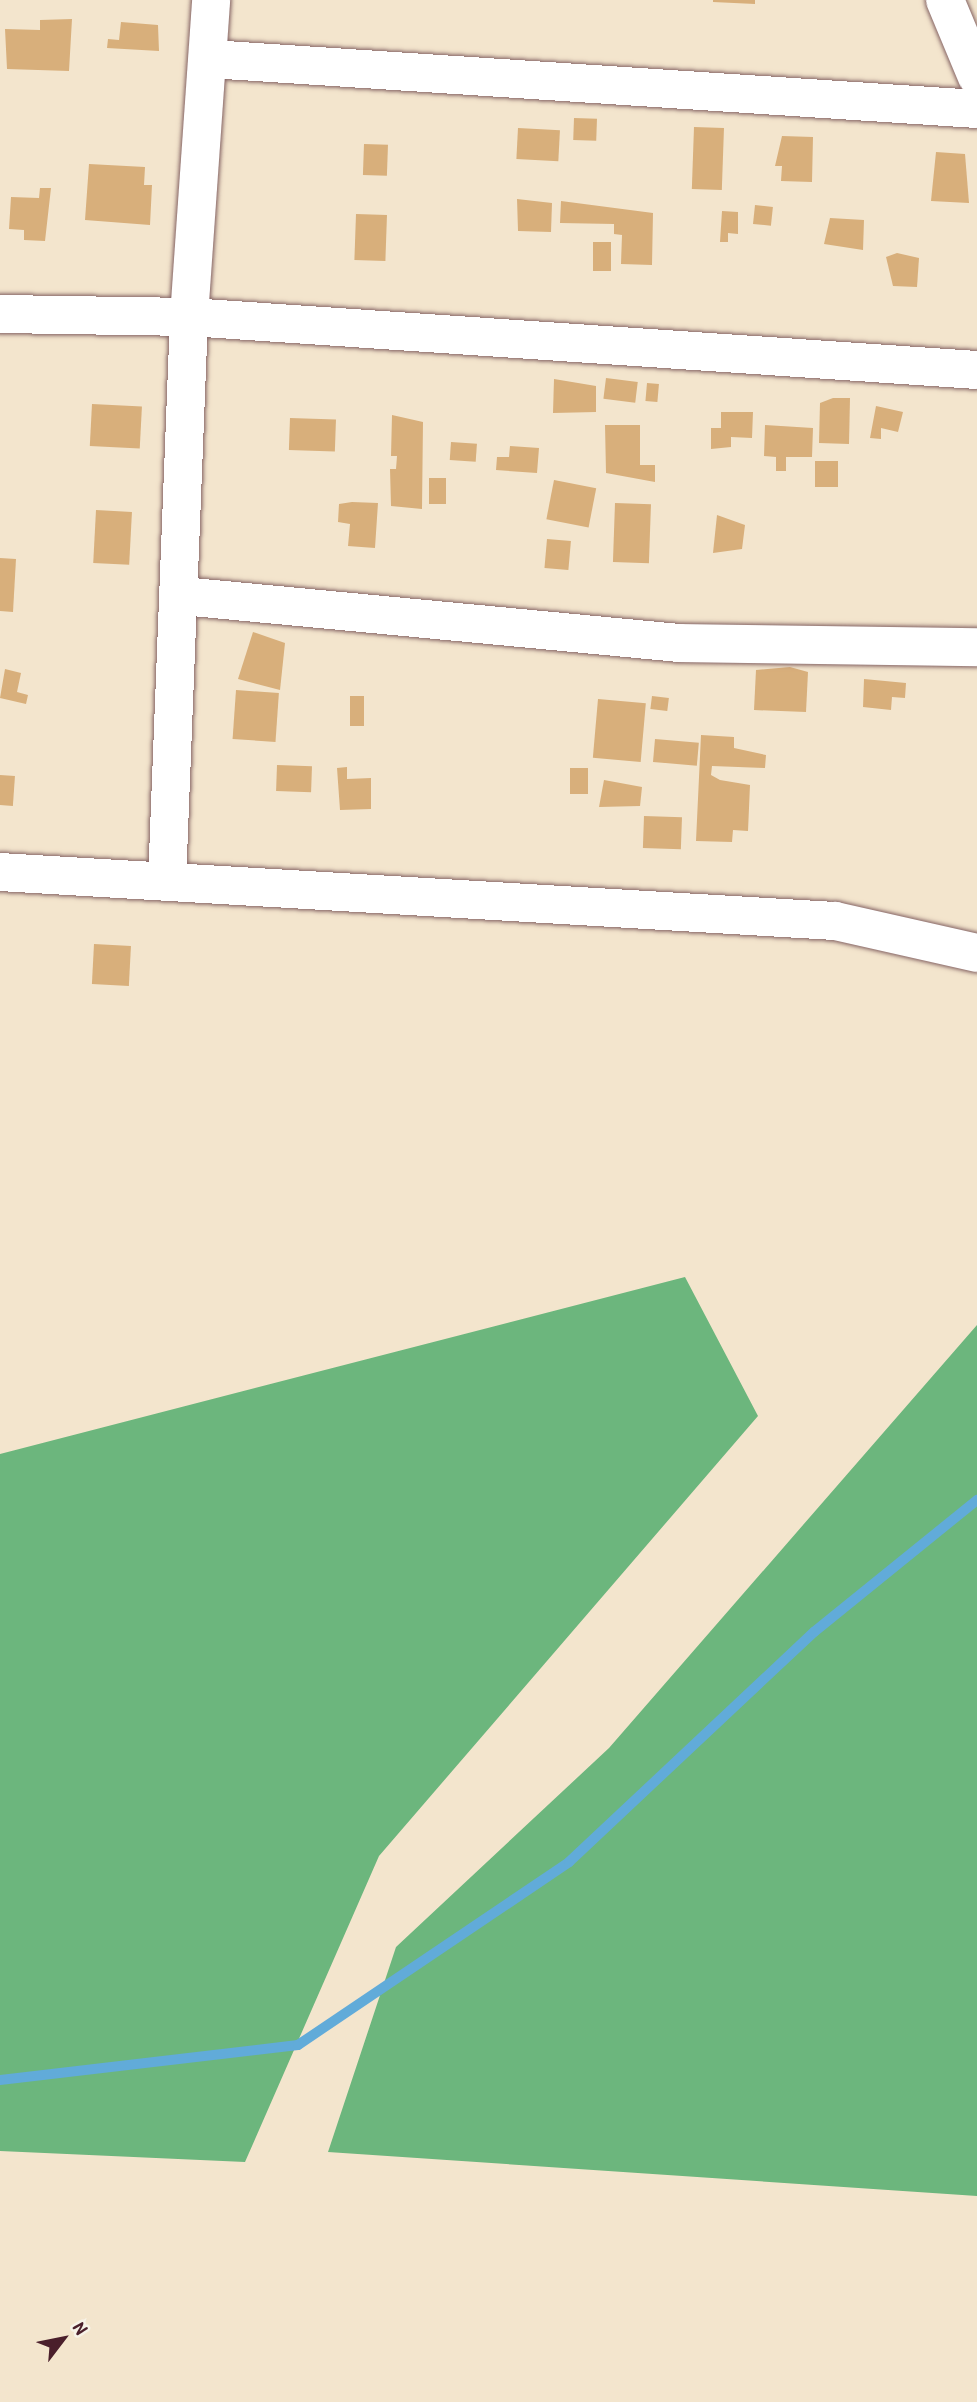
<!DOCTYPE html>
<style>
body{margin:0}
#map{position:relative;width:977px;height:2402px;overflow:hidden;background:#f3e5cd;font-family:"Patrick Hand",sans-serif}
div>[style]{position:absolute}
.forest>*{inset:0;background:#6cb67d}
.stream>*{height:10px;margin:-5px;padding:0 5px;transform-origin:5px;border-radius:5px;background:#61abd9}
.building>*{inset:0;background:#d8af7b;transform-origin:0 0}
.roads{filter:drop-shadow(0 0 2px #856464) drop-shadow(0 0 2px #856464)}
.minor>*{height:38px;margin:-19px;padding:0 19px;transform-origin:19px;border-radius:19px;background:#fff}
span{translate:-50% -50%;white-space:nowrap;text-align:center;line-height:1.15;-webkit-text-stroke:5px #f7f3e8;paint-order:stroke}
.north{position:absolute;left:28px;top:2304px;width:70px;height:70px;-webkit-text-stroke:5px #f7f3e8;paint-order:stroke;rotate:58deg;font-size:19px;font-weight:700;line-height:28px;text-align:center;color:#4a1f2b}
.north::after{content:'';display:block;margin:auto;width:24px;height:32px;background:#4a1f2b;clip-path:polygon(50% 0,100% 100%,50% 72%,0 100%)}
</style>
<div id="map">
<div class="forest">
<i style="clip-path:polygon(685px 1277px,758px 1416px,379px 1856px,245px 2162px,0 2151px,0 1454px)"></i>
<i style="clip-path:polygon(977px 1325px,977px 2196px,328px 2152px,396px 1947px,609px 1748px)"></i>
</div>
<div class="stream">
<i style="left:0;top:2080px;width:300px;rotate:-6.7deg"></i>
<i style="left:298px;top:2045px;width:327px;rotate:-34deg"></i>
<i style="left:569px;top:1862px;width:336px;rotate:-43.2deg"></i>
<i style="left:814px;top:1632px;width:210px;rotate:-39deg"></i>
</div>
<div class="building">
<i style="clip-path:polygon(713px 0,755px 0,755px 4px,713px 2px)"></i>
<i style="clip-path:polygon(72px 19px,69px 71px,7px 69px,5px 29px,40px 30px,40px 20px)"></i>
<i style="clip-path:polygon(121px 22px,158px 25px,159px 51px,107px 48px,108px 39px,119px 40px)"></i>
<i style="left:574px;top:118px;width:23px;height:22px;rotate:2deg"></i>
<i style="left:694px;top:127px;width:30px;height:62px;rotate:2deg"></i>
<i style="left:518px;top:128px;width:42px;height:31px;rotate:3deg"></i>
<i style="clip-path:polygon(782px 136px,813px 137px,812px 182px,781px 181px,782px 166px,775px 166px)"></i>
<i style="left:364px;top:144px;width:24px;height:31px;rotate:2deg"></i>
<i style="clip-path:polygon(936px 152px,965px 154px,969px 203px,931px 201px)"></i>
<i style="clip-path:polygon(89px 164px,145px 167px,144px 185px,152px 185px,150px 225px,85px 220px)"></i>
<i style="clip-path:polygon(40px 188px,51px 188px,45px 241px,24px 240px,24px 230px,9px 229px,11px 197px,39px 198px)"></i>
<i style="clip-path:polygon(517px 199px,552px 203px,551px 232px,518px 231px)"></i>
<i style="clip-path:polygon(561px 201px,653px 213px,652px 265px,621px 264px,622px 235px,614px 234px,614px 224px,560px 223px)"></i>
<i style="left:755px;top:205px;width:18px;height:19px;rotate:6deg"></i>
<i style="clip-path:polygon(722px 211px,738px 212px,738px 234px,728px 233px,728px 242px,720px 242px)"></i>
<i style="left:356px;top:214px;width:31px;height:46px;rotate:2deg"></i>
<i style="clip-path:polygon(830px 218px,864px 220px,863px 250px,824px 244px)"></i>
<i style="left:593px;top:242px;width:18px;height:29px"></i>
<i style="clip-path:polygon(897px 253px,919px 258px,917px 287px,893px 286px,886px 257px)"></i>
<i style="left:606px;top:378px;width:32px;height:21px;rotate:7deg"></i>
<i style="clip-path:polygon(554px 379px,596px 386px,596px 412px,553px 413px)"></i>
<i style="left:647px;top:383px;width:12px;height:18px;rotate:5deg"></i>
<i style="clip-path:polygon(833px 398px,850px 398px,849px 444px,819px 443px,820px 403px)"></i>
<i style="left:92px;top:404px;width:50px;height:42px;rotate:3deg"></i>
<i style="clip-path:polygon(876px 406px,903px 412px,898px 432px,881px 428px,881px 439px,870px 438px)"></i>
<i style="clip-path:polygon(721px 412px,753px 412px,752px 438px,731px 437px,731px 447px,711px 449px,711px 428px,721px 428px)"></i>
<i style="clip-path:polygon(392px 415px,423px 422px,422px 509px,391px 506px,390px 469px,396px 469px,397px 456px,391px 456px)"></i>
<i style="left:290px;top:418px;width:46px;height:32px;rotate:2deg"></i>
<i style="clip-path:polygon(605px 425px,640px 425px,640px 465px,655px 465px,655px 482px,606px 473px)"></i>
<i style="clip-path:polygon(765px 425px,813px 428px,812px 457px,786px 457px,786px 471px,776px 471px,776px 457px,764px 456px)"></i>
<i style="left:451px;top:442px;width:26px;height:18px;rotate:4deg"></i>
<i style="clip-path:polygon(510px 446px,539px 448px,537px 473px,496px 470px,497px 457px,509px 457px)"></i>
<i style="left:815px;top:461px;width:23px;height:26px"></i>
<i style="left:429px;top:478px;width:17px;height:26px"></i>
<i style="left:554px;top:480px;width:43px;height:40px;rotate:11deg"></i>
<i style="clip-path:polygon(352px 502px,378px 503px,375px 548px,348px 546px,350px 524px,338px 522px,339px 504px)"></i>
<i style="left:615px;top:503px;width:36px;height:59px;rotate:2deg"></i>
<i style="left:96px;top:510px;width:36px;height:53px;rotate:3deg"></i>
<i style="clip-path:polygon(717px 515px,745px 525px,742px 549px,713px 553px)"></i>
<i style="left:547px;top:539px;width:24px;height:29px;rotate:5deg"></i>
<i style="clip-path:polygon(0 558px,16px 559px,13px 612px,0 611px)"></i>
<i style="clip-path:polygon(253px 632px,285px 643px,280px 690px,238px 679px)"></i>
<i style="clip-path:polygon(790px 667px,808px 672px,806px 712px,754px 710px,756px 670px)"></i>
<i style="clip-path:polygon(5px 669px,21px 673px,17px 692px,28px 695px,26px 704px,0 698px)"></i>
<i style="clip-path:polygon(864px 679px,906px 683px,905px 698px,892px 697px,891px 710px,863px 707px)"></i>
<i style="left:236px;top:690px;width:43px;height:49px;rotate:4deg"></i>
<i style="left:350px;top:696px;width:14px;height:30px"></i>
<i style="left:652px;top:696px;width:17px;height:13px;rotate:7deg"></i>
<i style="left:598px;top:699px;width:48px;height:59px;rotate:5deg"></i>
<i style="clip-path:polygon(701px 735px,734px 737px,734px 748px,766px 755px,765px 768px,712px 766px,711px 775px,720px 780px,750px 785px,748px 831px,733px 830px,732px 842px,696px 841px)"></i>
<i style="left:655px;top:739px;width:44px;height:23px;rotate:5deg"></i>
<i style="left:277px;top:765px;width:35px;height:26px;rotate:2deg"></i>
<i style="clip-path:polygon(347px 767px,347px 779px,371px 778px,371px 809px,340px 810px,337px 768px)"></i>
<i style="left:570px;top:768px;width:18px;height:26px"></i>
<i style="left:0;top:775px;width:15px;height:30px;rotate:4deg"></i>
<i style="clip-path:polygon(604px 780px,642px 787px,640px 806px,599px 807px)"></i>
<i style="left:644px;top:816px;width:38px;height:32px;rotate:2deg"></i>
<i style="left:94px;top:944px;width:37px;height:40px;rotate:3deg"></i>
</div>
<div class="roads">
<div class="minor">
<i style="left:945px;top:0;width:83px;rotate:67.4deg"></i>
<i style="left:210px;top:59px;width:769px;rotate:3.73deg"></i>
<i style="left:0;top:314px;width:189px;rotate:0.9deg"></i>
<i style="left:189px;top:317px;width:790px;rotate:3.85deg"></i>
<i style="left:182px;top:596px;width:498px;rotate:5.4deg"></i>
<i style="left:678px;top:643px;width:299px;rotate:0.8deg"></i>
<i style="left:0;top:872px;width:836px;rotate:3.36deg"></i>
<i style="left:835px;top:921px;width:146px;rotate:12.7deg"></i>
<i style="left:167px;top:882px;width:565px;rotate:-87.77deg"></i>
<i style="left:189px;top:317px;width:318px;rotate:-86deg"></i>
</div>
</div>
<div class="north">N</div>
</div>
